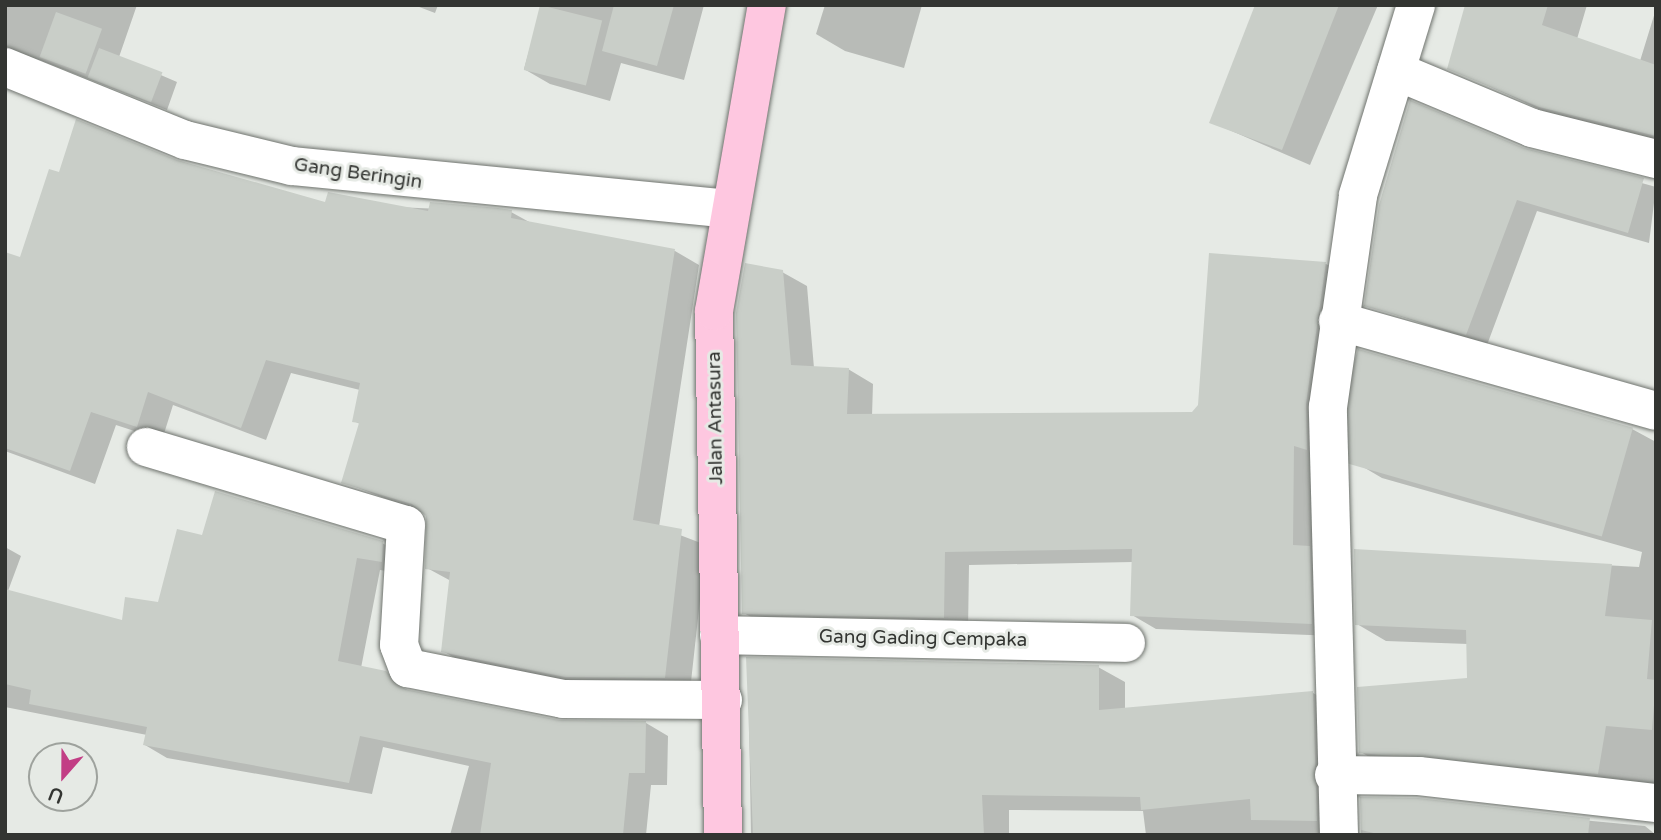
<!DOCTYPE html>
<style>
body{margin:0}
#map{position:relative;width:1661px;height:840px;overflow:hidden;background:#e6eae5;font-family:"Varela Round",sans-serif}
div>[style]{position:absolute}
.shadow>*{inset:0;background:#0003}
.building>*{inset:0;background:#c9cec8;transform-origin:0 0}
.roads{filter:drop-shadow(0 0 2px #6f736e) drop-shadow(0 0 2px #6f736e)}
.minor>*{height:38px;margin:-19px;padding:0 19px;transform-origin:19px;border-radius:19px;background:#fff}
.major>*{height:38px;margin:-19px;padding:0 19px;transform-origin:19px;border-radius:19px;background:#fec7e0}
span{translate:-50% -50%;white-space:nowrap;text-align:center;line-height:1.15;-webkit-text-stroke:6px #e6eae5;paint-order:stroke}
.street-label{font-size:19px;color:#333532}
.frame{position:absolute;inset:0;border:7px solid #333532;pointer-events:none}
.north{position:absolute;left:28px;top:742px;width:70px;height:70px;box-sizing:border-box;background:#e6eae5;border:2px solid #9ea29d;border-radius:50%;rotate:201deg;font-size:19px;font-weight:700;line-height:28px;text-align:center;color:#333532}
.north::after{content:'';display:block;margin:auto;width:24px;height:32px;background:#c23e85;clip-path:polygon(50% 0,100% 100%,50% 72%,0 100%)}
</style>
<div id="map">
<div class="shadow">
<i style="clip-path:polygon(5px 5px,137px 5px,119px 57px,177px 82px,167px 110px,40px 60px,5px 55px)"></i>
<i style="clip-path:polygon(414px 5px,438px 5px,435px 13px)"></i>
<i style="clip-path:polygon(542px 5px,704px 5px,684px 80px,621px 63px,610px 101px,550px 84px,524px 69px)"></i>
<i style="clip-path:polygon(825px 5px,922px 5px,904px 68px,845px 51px,816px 34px)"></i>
<i style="clip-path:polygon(1262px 5px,1378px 5px,1310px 165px,1211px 122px)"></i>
<i style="clip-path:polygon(1467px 5px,1587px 5px,1577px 39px,1640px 61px,1656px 9px,1656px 147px,1574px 125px,1449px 68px)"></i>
<i style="clip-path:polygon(1523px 150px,1656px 187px,1649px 243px,1537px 211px,1487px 345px,1366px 305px)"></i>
<i style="clip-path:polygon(176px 162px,327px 204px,511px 212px,531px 223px,675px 251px,699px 265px,659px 527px,706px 545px,690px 691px,591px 690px,468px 666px,443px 651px,451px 581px,427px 568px,428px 515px,343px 482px,360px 424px,354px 421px,360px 390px,291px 373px,266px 440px,173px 405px,162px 440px,116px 425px,95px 484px,5px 451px,5px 387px,21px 259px,60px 174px)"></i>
<i style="clip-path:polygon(1211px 255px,1326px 264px,1350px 278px,1336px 636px,1156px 629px,1132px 615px,1133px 562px,969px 565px,968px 631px,768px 627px,744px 613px,782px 272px,807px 286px,814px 368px,848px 369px,873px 384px,872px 416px,1193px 414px,1200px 406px)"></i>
<i style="clip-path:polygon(1632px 429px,1656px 442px,1656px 794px,1389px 769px,1361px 752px,1469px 679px,1468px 644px,1386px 641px,1357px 624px,1355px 551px,1639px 567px,1642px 552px,1382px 478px,1353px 461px)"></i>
<i style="clip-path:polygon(204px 537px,382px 543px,405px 556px,404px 574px,380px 570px,361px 668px,416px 694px,559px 722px,646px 723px,668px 736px,667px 785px,651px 785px,646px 835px,450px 835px,469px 766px,383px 747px,372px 794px,167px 758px,145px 745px,147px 735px,5px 707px,5px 547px,21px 556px,8px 591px,123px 622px,160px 604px)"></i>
<i style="clip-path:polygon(748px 659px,1098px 667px,1125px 682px,1125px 709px,1313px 693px,1340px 708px,1343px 835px,1146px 835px,1143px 811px,1009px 810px,1009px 835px,751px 835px)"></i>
<i style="clip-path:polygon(1362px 799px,1645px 826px,1656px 835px,1361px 835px)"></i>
</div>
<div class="building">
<i style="left:540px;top:5px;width:64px;height:67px;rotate:14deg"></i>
<i style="clip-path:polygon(614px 5px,674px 5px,657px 66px,602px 51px)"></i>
<i style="clip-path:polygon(1255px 5px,1339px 5px,1282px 150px,1209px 123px)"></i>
<i style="clip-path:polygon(1465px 5px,1548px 5px,1542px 25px,1656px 65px,1656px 136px,1539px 107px,1447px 69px)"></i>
<i style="left:56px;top:12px;width:49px;height:48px;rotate:20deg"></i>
<i style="left:99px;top:48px;width:68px;height:32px;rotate:21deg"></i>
<i style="clip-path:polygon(1410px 100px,1524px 148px,1644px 178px,1628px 233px,1517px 200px,1466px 335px,1364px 306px,1379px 205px)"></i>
<i style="clip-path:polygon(76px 119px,177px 160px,325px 202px,328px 192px,428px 211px,430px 202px,498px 208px,512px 210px,511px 218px,675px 249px,633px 520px,682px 529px,665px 678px,565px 677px,441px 652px,450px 572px,425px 569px,426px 516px,412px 504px,341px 483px,359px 423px,352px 422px,360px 383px,266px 360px,241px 428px,148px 392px,137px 427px,91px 412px,70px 471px,5px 448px,5px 252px,20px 257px,49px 169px,59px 172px)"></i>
<i style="clip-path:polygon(1209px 253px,1326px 262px,1306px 404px,1307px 450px,1294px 446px,1293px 545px,1310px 546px,1312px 624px,1130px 616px,1132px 549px,945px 552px,944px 618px,742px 614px,736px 313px,745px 263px,783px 270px,791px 365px,849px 368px,847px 414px,1192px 412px,1198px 405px)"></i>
<i style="left:1358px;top:349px;width:286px;height:113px;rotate:16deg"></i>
<i style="clip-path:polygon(215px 491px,383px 541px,382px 562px,357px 558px,338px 661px,386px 671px,404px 689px,559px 720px,646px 721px,645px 773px,629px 773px,623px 835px,480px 835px,491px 763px,360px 736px,349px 783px,143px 745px,147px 727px,29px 704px,31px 690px,5px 684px,5px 589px,122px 620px,125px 597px,158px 602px,177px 529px,202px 535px)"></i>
<i style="clip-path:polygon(1354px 549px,1612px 564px,1605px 616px,1652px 620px,1647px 679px,1656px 680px,1652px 730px,1606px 726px,1598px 774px,1359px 753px,1357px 687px,1467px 678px,1466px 630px,1355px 625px)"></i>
<i style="clip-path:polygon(746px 657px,1099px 665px,1099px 710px,1313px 691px,1317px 821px,1251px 820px,1250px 799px,1141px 810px,1140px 797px,982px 795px,984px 835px,753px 835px)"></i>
<i style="clip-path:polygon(1360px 797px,1418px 798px,1590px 818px,1588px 835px,1382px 835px,1361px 830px)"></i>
</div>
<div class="roads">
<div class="minor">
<i style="left:5px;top:67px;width:194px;rotate:22.1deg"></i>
<i style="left:185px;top:140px;width:110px;rotate:13.7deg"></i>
<i style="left:292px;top:166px;width:438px;rotate:5.6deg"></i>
<i style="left:1396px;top:71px;width:147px;rotate:22.7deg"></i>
<i style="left:1532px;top:128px;width:128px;rotate:14deg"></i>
<i style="left:1338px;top:321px;width:330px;rotate:15.8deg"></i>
<i style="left:146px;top:447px;width:271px;rotate:16.7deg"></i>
<i style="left:406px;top:525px;width:120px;rotate:93.3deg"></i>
<i style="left:399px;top:645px;width:25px;rotate:69deg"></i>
<i style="left:408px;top:668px;width:158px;rotate:11.3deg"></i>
<i style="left:563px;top:699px;width:160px;rotate:0.4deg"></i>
<i style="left:719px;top:635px;width:407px;rotate:1.1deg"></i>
<i style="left:1334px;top:775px;width:85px;rotate:0.7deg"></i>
<i style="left:1419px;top:776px;width:239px;rotate:6.5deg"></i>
<i style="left:1339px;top:835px;width:428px;rotate:-91.5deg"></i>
<i style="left:1328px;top:407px;width:214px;rotate:-81.9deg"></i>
<i style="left:1358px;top:195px;width:199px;rotate:-73deg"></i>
</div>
<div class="major">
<i style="left:723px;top:835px;width:524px;rotate:-90.98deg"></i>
<i style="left:714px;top:311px;width:311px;rotate:-80.2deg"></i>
</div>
</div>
<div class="street-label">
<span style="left:358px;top:174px;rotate:8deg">Gang Beringin</span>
<span style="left:716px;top:418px;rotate:-91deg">Jalan Antasura</span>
<span style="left:923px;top:639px;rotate:1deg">Gang Gading Cempaka</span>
</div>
<div class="frame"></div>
<div class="north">U</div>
</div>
